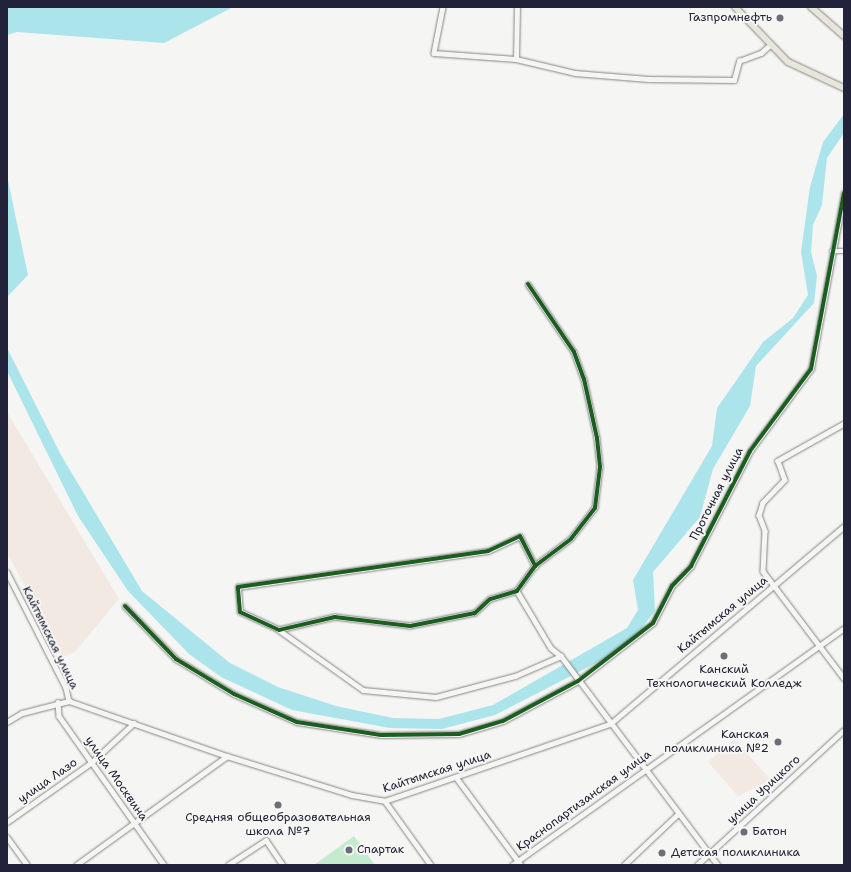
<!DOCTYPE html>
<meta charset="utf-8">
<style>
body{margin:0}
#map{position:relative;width:851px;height:872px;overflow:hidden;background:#f5f5f3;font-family:"Shantell Sans",sans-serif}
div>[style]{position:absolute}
.built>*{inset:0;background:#f1e9e2}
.green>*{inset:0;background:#c5ebce}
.water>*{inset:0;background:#ace4eb}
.roads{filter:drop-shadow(0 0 1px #858589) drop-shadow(0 0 1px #858589)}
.minor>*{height:4.5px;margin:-2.25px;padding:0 2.25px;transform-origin:2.25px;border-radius:2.25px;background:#f5f5f3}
.major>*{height:6px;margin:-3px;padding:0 3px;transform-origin:3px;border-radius:3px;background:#e8e6da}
.cycleway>*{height:4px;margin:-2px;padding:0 2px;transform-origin:2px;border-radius:2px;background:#1b5e20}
.dots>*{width:11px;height:11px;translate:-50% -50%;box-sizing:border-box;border:2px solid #f6f6f2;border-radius:50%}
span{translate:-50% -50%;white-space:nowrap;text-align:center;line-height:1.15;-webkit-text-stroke:4px #f6f6f2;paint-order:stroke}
.poi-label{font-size:12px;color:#22223b}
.right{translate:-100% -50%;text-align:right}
.left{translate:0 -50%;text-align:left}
.street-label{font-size:12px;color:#22223b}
.frame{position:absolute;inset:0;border:8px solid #22223b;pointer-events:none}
</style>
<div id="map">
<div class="built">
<i style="clip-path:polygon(7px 412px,119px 599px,75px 652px,63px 657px,7px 553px)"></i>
<i style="clip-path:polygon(734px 739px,771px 780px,738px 796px,708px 762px)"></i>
</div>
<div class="green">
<i style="clip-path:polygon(354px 836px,375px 865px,314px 865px)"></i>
</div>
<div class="water">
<i style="clip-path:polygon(7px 7px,233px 7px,164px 43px,17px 32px,7px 35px)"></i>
<i style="clip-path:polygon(844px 114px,844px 133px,827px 158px,822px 205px,813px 225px,811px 252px,817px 276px,814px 303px,756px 366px,750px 406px,713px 469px,700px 517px,653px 572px,655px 611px,637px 634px,602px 660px,495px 715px,442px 729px,390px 728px,292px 710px,221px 677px,189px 654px,128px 591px,78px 516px,7px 371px,7px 348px,61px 455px,142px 591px,230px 663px,278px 687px,336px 706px,393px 718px,439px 719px,493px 705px,627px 628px,638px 610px,633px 580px,712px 446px,717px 408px,763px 342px,793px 318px,808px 295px,801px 252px,810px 187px,823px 142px)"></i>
<i style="clip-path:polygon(7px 176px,28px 275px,7px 297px)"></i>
</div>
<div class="roads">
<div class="minor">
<i style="left:443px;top:7px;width:47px;rotate:101.1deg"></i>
<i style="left:434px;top:53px;width:82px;rotate:4.2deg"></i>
<i style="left:516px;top:59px;width:61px;rotate:13.3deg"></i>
<i style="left:575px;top:73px;width:73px;rotate:4.7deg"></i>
<i style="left:648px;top:79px;width:86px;rotate:0.7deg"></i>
<i style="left:734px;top:80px;width:20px;rotate:-75deg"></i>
<i style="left:739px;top:61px;width:23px;rotate:-20deg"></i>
<i style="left:761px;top:53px;width:12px;rotate:-42deg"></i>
<i style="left:516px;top:59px;width:52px;rotate:-88.9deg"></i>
<i style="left:832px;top:251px;width:12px"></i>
<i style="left:528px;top:284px;width:82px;rotate:55.9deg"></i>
<i style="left:574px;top:352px;width:29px;rotate:70deg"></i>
<i style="left:584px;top:379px;width:60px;rotate:77.6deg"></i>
<i style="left:597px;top:438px;width:29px;rotate:84deg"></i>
<i style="left:600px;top:467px;width:41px;rotate:97deg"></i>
<i style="left:595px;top:508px;width:39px;rotate:128deg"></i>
<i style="left:571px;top:539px;width:45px;rotate:143.1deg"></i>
<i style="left:535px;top:566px;width:31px;rotate:126deg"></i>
<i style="left:517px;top:591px;width:28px;rotate:163deg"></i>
<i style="left:490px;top:599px;width:21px;rotate:137deg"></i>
<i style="left:475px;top:613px;width:66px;rotate:168.7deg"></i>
<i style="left:410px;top:626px;width:76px;rotate:-173.2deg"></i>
<i style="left:335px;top:617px;width:57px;rotate:166.9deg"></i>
<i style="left:279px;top:630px;width:43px;rotate:-155.2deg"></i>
<i style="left:240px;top:612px;width:25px;rotate:-95deg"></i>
<i style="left:238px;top:587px;width:253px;rotate:-8.2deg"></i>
<i style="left:488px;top:551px;width:35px;rotate:-25deg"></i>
<i style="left:520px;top:536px;width:34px;rotate:63deg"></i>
<i style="left:844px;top:424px;width:76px;rotate:150.7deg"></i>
<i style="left:778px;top:461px;width:20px;rotate:70deg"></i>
<i style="left:785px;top:480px;width:32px;rotate:134deg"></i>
<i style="left:763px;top:503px;width:13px;rotate:108deg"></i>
<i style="left:759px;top:515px;width:17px;rotate:69deg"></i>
<i style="left:765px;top:531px;width:40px;rotate:92.9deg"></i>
<i style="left:763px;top:571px;width:134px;rotate:52.9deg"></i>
<i style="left:7px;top:572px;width:130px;rotate:63deg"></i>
<i style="left:66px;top:688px;width:13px;rotate:77deg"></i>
<i style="left:69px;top:701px;width:167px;rotate:19.2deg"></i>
<i style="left:227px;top:756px;width:131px;rotate:17.3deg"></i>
<i style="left:352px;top:795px;width:34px;rotate:10deg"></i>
<i style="left:385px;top:801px;width:238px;rotate:-18.9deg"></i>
<i style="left:610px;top:724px;width:307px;rotate:-40.2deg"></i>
<i style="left:517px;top:591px;width:66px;rotate:59.2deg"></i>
<i style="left:551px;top:648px;width:13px;rotate:39deg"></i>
<i style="left:561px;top:656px;width:261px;rotate:53.1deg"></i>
<i style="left:125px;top:606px;width:74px;rotate:46.1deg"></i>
<i style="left:176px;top:659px;width:68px;rotate:31.1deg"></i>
<i style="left:234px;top:694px;width:69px;rotate:24deg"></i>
<i style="left:297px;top:722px;width:85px;rotate:8.8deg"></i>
<i style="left:381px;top:735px;width:78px;rotate:-0.7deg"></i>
<i style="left:459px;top:734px;width:46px;rotate:-16.5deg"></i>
<i style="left:503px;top:721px;width:85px;rotate:-28.1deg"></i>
<i style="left:578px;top:681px;width:95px;rotate:-37.7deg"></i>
<i style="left:653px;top:623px;width:42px;rotate:-62.8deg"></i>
<i style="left:672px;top:586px;width:28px;rotate:-46deg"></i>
<i style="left:691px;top:566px;width:129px;rotate:-62.8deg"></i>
<i style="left:750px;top:451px;width:102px;rotate:-53.4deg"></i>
<i style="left:811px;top:369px;width:179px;rotate:-79.4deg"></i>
<i style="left:279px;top:630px;width:103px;rotate:35.5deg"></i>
<i style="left:363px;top:690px;width:73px;rotate:5.5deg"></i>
<i style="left:436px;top:697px;width:82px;rotate:-14.9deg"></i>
<i style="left:515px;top:676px;width:50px;rotate:-23.5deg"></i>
<i style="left:58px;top:702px;width:14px;rotate:86deg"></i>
<i style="left:59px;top:716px;width:182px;rotate:54.8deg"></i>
<i style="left:7px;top:722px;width:17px;rotate:-31deg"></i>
<i style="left:22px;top:713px;width:49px;rotate:-14.3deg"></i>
<i style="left:456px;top:777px;width:109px;rotate:53.5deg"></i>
<i style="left:385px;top:801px;width:79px;rotate:54.3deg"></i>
<i style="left:7px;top:822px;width:104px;rotate:-35.2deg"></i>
<i style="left:92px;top:762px;width:57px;rotate:-42.9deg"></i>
<i style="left:7px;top:837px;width:34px;rotate:54deg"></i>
<i style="left:76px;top:865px;width:186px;rotate:-35.8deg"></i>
<i style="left:228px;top:865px;width:45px;rotate:-33.3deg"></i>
<i style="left:266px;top:840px;width:30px;rotate:56deg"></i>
<i style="left:512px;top:865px;width:408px;rotate:-35.5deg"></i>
<i style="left:624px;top:865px;width:74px;rotate:-43.4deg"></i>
<i style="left:697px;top:865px;width:200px;rotate:-42.6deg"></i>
</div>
<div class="major">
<i style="left:735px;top:7px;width:76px;rotate:46.1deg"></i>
<i style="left:788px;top:62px;width:62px;rotate:24.9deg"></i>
<i style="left:811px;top:7px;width:44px;rotate:41.3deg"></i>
</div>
</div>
<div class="cycleway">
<i style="left:528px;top:284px;width:82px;rotate:55.9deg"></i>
<i style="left:574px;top:352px;width:29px;rotate:70deg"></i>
<i style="left:584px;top:379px;width:60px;rotate:77.6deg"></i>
<i style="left:597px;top:438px;width:29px;rotate:84deg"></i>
<i style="left:600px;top:467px;width:41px;rotate:97deg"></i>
<i style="left:595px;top:508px;width:39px;rotate:128deg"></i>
<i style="left:571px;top:539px;width:45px;rotate:143.1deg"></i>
<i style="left:535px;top:566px;width:31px;rotate:126deg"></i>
<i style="left:517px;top:591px;width:28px;rotate:163deg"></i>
<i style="left:490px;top:599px;width:21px;rotate:137deg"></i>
<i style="left:475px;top:613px;width:66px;rotate:168.7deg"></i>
<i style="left:410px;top:626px;width:76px;rotate:-173.2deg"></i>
<i style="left:335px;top:617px;width:57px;rotate:166.9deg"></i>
<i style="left:279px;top:630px;width:43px;rotate:-155.2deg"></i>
<i style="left:240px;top:612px;width:25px;rotate:-95deg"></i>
<i style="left:238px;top:587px;width:253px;rotate:-8.2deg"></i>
<i style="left:488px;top:551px;width:35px;rotate:-25deg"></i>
<i style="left:520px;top:536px;width:34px;rotate:63deg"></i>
<i style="left:125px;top:606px;width:74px;rotate:46.1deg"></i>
<i style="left:176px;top:659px;width:68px;rotate:31.1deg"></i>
<i style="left:234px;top:694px;width:69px;rotate:24deg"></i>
<i style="left:297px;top:722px;width:85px;rotate:8.8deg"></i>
<i style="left:381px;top:735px;width:78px;rotate:-0.7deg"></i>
<i style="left:459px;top:734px;width:46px;rotate:-16.5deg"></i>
<i style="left:503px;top:721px;width:85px;rotate:-28.1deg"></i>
<i style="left:578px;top:681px;width:95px;rotate:-37.7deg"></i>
<i style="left:653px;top:623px;width:42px;rotate:-62.8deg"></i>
<i style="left:672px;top:586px;width:28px;rotate:-46deg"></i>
<i style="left:691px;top:566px;width:129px;rotate:-62.8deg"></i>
<i style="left:750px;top:451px;width:102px;rotate:-53.4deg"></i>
<i style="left:811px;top:369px;width:179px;rotate:-79.4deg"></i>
</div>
<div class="dots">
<i style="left:780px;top:18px;background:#6c6c7b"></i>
<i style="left:724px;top:656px;background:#6c6c7b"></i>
<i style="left:778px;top:742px;background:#6c6c7b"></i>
<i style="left:278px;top:805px;background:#6c6c7b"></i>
<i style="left:744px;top:832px;background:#6c6c7b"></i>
<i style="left:349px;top:850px;background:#6c6c7b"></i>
<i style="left:662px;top:853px;background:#6c6c7b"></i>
</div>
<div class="poi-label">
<span class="right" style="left:772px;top:18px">Газпромнефть</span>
<span style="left:724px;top:677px">Канский<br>Технологический Колледж</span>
<span class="right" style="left:769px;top:742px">Канская<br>поликлиника №2</span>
<span style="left:278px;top:825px">Средняя общеобразовательная<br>школа №7</span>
<span class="left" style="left:752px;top:832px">Батон</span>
<span class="left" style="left:357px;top:850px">Спартак</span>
<span class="left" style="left:671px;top:853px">Детская поликлиника</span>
</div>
<div class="street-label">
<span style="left:717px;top:494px;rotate:-63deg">Проточная улица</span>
<span style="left:723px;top:615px;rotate:-40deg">Кайтымская улица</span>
<span style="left:50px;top:638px;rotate:64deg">Кайтымская улица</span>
<span style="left:437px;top:772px;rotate:-18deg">Кайтымская улица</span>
<span style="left:116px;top:779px;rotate:55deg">улица Москвина</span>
<span style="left:48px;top:781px;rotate:-35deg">улица Лазо</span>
<span style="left:764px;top:790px;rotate:-43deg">улица Урицкого</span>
<span style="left:584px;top:801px;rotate:-36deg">Краснопартизанская улица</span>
</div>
<div class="frame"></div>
</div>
